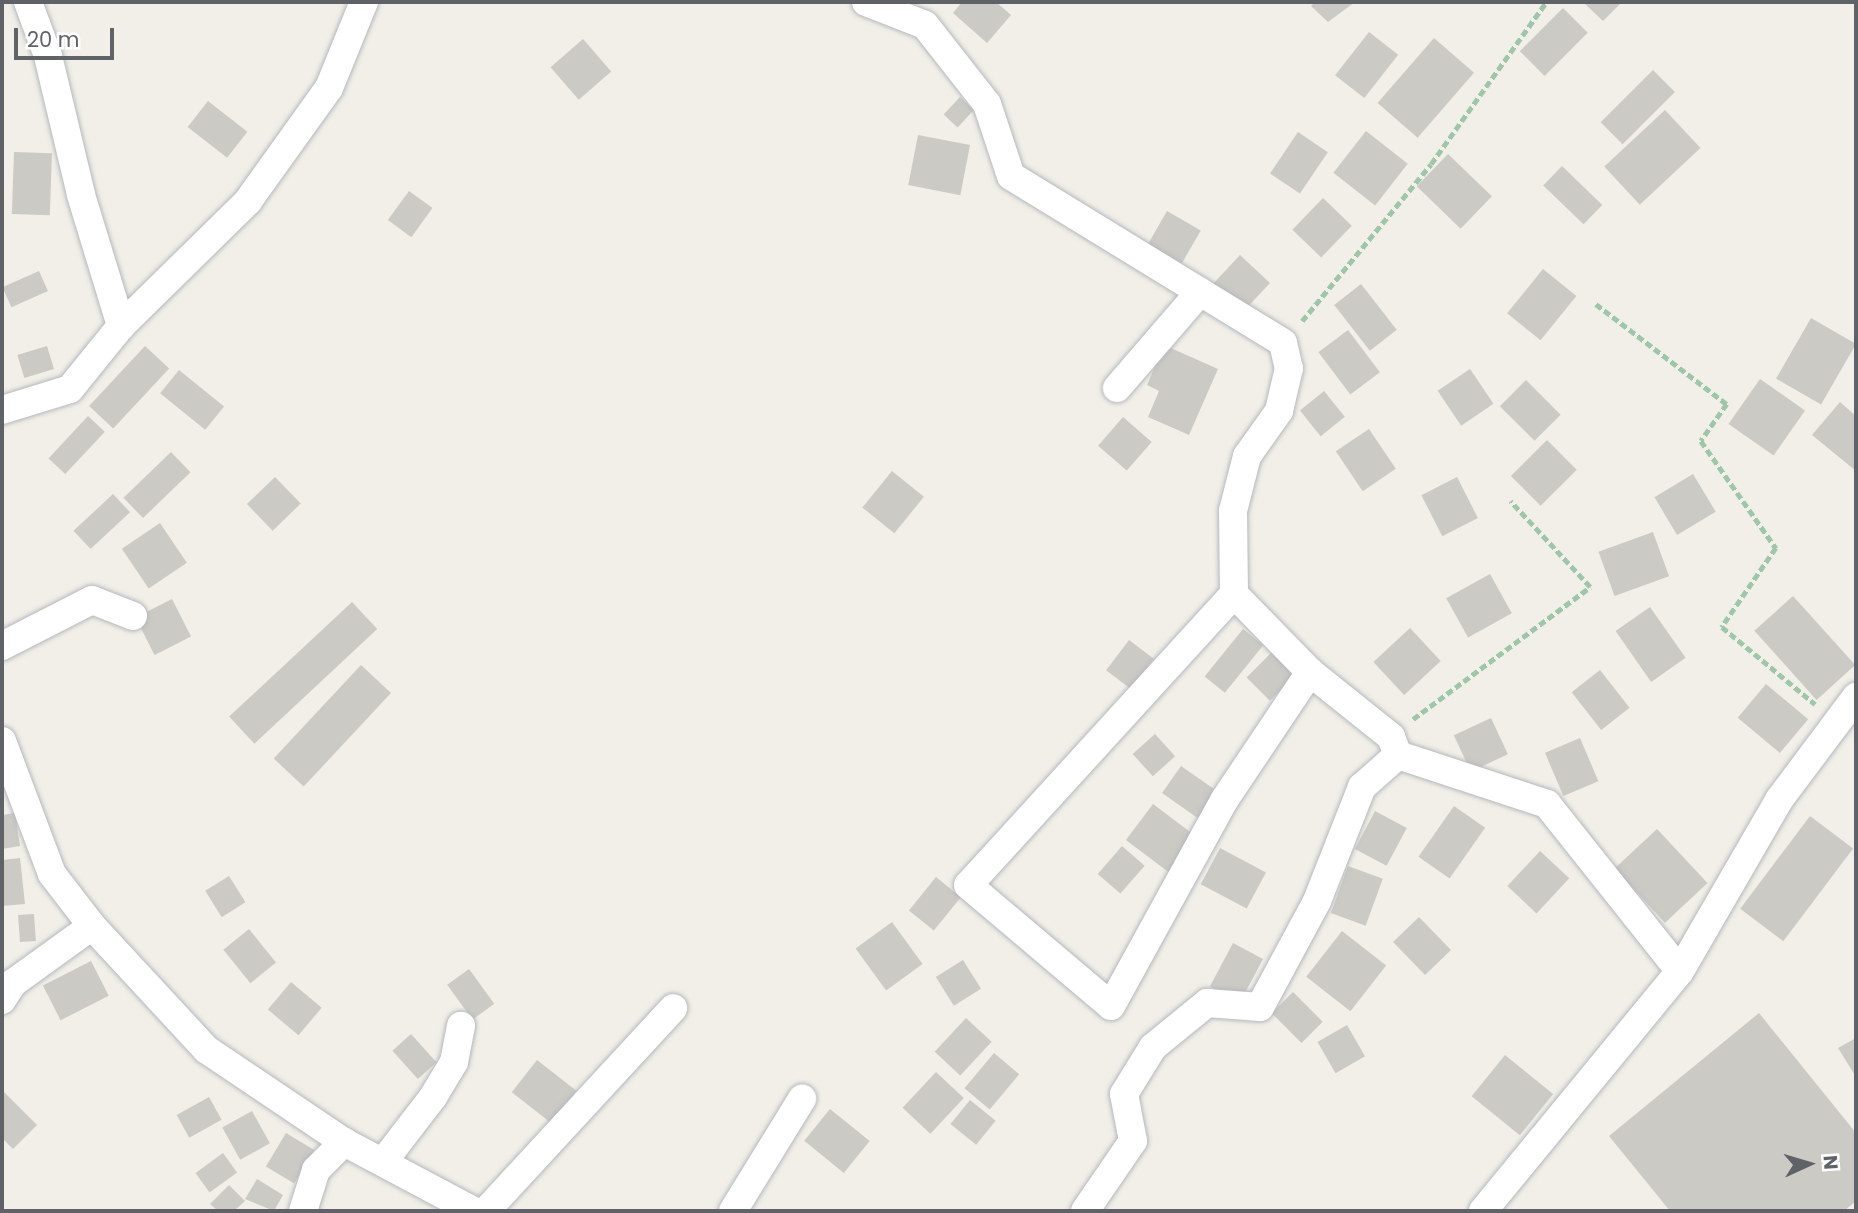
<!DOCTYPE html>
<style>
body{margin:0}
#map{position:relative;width:1858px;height:1213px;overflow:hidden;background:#f1efe8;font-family:Poppins,sans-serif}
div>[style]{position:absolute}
.building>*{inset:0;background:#cccac5;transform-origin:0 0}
.path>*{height:4.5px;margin-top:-2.25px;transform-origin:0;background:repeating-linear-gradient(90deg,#9cc7a9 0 7px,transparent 0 10.5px)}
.roads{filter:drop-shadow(0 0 2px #b5b8bc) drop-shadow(0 0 2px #b5b8bc)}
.minor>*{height:28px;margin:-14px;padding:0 14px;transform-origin:14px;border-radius:14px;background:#fff}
span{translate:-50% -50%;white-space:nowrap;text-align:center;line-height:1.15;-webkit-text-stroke:7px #fff;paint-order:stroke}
.frame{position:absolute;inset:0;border:4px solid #5f6368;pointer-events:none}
.north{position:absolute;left:1774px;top:1129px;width:70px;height:70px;-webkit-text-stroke:5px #fff;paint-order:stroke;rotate:86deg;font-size:19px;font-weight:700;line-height:28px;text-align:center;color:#5f6368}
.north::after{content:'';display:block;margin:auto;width:24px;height:32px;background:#5f6368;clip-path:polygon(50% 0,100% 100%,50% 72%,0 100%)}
.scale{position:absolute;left:14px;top:28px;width:100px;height:32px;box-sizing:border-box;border:4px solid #5f6368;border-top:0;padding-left:9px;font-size:21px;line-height:24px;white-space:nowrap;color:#5f6368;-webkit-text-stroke:5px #fff;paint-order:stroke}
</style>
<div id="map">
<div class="building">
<i style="clip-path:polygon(962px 2px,996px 2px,1011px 15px,987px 43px,953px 13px)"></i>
<i style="clip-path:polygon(1315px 2px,1355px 2px,1328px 22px,1311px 6px)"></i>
<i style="clip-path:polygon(1583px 2px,1622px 2px,1603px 21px)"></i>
<i style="left:1563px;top:8px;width:35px;height:61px;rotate:45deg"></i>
<i style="left:1369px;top:32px;width:37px;height:55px;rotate:38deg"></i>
<i style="left:1434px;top:38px;width:53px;height:86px;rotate:41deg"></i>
<i style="left:583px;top:39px;width:43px;height:43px;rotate:49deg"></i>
<i style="left:1653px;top:70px;width:31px;height:74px;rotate:45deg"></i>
<i style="left:960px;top:97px;width:19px;height:24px;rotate:43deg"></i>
<i style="left:208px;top:101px;width:50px;height:33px;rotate:38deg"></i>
<i style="left:1665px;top:110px;width:52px;height:83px;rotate:47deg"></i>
<i style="left:1366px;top:131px;width:53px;height:53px;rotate:38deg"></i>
<i style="left:1298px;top:132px;width:36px;height:50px;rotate:34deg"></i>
<i style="left:918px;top:135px;width:53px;height:51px;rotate:11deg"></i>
<i style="left:14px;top:152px;width:38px;height:62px;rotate:2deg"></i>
<i style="left:1448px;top:154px;width:61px;height:45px;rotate:44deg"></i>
<i style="left:1562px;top:166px;width:56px;height:27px;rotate:44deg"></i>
<i style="left:409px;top:191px;width:29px;height:36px;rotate:36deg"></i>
<i style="left:1323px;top:198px;width:40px;height:44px;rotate:44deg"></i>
<i style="left:1167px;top:211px;width:39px;height:38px;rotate:30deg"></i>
<i style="left:1240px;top:255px;width:41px;height:42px;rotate:43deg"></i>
<i style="left:1543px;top:269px;width:43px;height:57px;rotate:39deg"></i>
<i style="left:39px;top:271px;width:22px;height:40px;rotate:66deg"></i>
<i style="left:1361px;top:284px;width:58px;height:34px;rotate:52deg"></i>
<i style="left:1811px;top:318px;width:52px;height:70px;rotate:30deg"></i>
<i style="left:1348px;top:330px;width:53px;height:37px;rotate:53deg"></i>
<i style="clip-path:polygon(1164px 345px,1218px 369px,1189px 435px,1148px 417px,1159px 391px,1147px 385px)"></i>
<i style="left:47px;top:346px;width:24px;height:31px;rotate:73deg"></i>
<i style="left:145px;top:346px;width:33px;height:82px;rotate:43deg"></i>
<i style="left:1470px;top:369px;width:42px;height:39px;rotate:56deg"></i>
<i style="left:179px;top:370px;width:58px;height:30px;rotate:39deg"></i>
<i style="left:1760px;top:379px;width:55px;height:55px;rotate:35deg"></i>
<i style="left:1526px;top:380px;width:49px;height:37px;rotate:45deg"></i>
<i style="left:1324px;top:391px;width:33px;height:31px;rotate:51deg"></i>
<i style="clip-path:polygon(1840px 402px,1856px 416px,1856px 471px,1812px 435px)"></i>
<i style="left:88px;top:416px;width:23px;height:58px;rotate:43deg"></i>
<i style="left:1123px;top:417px;width:38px;height:38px;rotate:41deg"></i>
<i style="left:1369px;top:429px;width:48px;height:40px;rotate:56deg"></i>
<i style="left:1547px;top:440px;width:42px;height:51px;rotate:45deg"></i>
<i style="left:171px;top:452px;width:28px;height:66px;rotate:46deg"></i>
<i style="left:892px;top:471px;width:41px;height:47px;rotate:39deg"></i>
<i style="left:1693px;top:474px;width:44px;height:45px;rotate:59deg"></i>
<i style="left:275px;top:477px;width:37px;height:39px;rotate:46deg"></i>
<i style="left:1457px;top:477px;width:46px;height:40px;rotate:63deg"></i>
<i style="left:113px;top:494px;width:25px;height:54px;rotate:47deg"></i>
<i style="left:160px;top:523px;width:48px;height:46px;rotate:56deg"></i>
<i style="left:1653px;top:532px;width:47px;height:58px;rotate:70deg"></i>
<i style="left:1490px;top:574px;width:45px;height:50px;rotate:61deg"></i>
<i style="left:1793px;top:596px;width:93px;height:52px;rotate:48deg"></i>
<i style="left:172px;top:599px;width:42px;height:41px;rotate:63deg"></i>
<i style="left:352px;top:602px;width:37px;height:168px;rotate:47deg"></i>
<i style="left:1650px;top:607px;width:62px;height:42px;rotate:55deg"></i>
<i style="left:1410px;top:628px;width:45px;height:50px;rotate:47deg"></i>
<i style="left:1243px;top:629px;width:26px;height:61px;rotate:39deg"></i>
<i style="left:1129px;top:640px;width:31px;height:38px;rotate:37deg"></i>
<i style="left:1272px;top:652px;width:33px;height:36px;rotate:45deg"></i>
<i style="left:361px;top:665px;width:41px;height:128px;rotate:43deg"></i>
<i style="left:1600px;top:670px;width:48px;height:36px;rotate:52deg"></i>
<i style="left:1766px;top:684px;width:55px;height:44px;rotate:40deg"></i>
<i style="left:1491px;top:718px;width:40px;height:41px;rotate:65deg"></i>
<i style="left:1155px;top:734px;width:30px;height:30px;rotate:48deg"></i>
<i style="left:1580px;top:738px;width:47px;height:38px;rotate:67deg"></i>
<i style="left:1181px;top:766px;width:49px;height:33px;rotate:35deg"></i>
<i style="left:1153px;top:804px;width:54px;height:45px;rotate:37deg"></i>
<i style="left:1454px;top:806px;width:38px;height:62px;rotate:35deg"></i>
<i style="left:1375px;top:811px;width:36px;height:43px;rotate:28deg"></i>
<i style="clip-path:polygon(15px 813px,20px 846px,2px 849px,2px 815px)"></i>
<i style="left:1810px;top:816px;width:54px;height:116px;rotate:37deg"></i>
<i style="left:1657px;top:829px;width:74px;height:58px;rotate:47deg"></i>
<i style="left:1122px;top:846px;width:30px;height:37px;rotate:41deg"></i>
<i style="left:1220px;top:848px;width:52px;height:41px;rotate:28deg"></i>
<i style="left:1540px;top:851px;width:40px;height:48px;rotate:43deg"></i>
<i style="clip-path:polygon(20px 858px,25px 904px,2px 906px,2px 860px)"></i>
<i style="left:1348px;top:866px;width:37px;height:50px;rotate:20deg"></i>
<i style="left:229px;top:876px;width:31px;height:28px;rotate:58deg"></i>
<i style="left:936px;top:877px;width:32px;height:43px;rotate:39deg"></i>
<i style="left:34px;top:914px;width:27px;height:16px;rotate:86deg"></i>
<i style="left:1419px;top:917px;width:46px;height:36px;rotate:46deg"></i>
<i style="left:892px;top:922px;width:52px;height:45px;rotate:54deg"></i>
<i style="left:249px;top:929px;width:43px;height:33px;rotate:51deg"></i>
<i style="left:1342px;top:931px;width:56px;height:58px;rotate:38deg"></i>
<i style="left:1233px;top:943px;width:34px;height:49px;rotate:28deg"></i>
<i style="left:963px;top:960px;width:34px;height:32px;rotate:58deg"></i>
<i style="left:91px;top:961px;width:39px;height:54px;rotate:63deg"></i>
<i style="left:469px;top:969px;width:43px;height:27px;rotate:54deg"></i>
<i style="left:291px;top:982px;width:40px;height:36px;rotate:40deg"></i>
<i style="left:1293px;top:992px;width:42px;height:30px;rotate:45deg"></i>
<i style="clip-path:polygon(1759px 1013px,1856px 1133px,1856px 1201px,1844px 1211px,1670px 1211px,1609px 1136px)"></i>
<i style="left:966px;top:1018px;width:35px;height:46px;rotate:43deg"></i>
<i style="left:1347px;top:1025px;width:36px;height:34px;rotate:60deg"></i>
<i style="left:411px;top:1034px;width:38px;height:25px;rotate:48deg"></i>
<i style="clip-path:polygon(1856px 1038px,1856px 1077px,1838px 1048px)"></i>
<i style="left:994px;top:1053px;width:33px;height:46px;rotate:40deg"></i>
<i style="left:1505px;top:1055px;width:62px;height:53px;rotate:39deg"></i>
<i style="left:537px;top:1060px;width:50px;height:41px;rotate:38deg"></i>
<i style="left:936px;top:1072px;width:38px;height:49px;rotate:43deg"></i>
<i style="clip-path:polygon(2px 1090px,37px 1125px,13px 1149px,2px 1138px)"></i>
<i style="left:209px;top:1097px;width:26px;height:37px;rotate:61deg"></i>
<i style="left:970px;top:1100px;width:33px;height:31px;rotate:39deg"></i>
<i style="left:830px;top:1109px;width:51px;height:41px;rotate:39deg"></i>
<i style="left:252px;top:1111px;width:37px;height:34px;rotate:61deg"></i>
<i style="left:286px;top:1133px;width:33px;height:39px;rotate:31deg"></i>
<i style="left:223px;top:1153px;width:24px;height:34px;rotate:54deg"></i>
<i style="clip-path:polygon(257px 1179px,283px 1195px,274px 1211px,245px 1199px)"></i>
<i style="clip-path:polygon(229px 1185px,245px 1201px,234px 1211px,218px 1211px,210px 1204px)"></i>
</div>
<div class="path">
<i style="left:1596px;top:304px;width:165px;rotate:37.4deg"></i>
<i style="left:1727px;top:404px;width:45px;rotate:125.1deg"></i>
<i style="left:1701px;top:441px;width:131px;rotate:55deg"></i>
<i style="left:1776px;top:548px;width:96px;rotate:124.4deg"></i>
<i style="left:1722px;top:627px;width:121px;rotate:39.6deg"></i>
<i style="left:1302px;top:321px;width:203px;rotate:-50.6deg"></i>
<i style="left:1431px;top:164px;width:199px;rotate:-54.6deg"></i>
<i style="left:1413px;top:719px;width:221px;rotate:-36.7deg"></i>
<i style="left:1590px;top:587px;width:117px;rotate:-132.9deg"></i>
</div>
<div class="roads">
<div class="minor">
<i style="left:28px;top:2px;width:58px;rotate:69.7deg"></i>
<i style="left:48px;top:56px;width:143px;rotate:76.6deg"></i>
<i style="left:81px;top:195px;width:137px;rotate:73deg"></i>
<i style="left:866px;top:2px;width:63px;rotate:21.3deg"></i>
<i style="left:925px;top:25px;width:100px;rotate:51.9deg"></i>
<i style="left:987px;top:104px;width:76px;rotate:71.6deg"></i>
<i style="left:1011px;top:176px;width:319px;rotate:31.5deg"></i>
<i style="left:1283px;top:343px;width:26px;rotate:77deg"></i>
<i style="left:1289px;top:368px;width:44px;rotate:103.1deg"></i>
<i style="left:1279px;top:411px;width:55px;rotate:125.4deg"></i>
<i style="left:1247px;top:456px;width:57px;rotate:104.3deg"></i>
<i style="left:1233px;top:511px;width:83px;rotate:89.3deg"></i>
<i style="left:1234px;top:594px;width:109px;rotate:45.7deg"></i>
<i style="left:1310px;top:672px;width:104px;rotate:38.7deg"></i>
<i style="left:1391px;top:737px;width:19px;rotate:69deg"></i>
<i style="left:1398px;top:755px;width:157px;rotate:18.2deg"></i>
<i style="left:1547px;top:804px;width:213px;rotate:51.5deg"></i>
<i style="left:1117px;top:388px;width:127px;rotate:-49.2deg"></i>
<i style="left:2px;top:410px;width:71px;rotate:-17.2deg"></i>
<i style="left:70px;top:389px;width:81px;rotate:-51deg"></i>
<i style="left:121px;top:326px;width:178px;rotate:-44.5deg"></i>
<i style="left:248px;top:201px;width:139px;rotate:-54.4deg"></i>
<i style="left:329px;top:88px;width:93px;rotate:-67.9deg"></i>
<i style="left:1234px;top:594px;width:394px;rotate:132.4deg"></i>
<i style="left:968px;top:885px;width:187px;rotate:40.2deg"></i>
<i style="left:1111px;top:1006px;width:236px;rotate:-61.2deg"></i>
<i style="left:1225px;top:799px;width:153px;rotate:-56.2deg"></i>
<i style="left:2px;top:646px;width:101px;rotate:-27.1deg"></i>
<i style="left:92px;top:600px;width:44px;rotate:21.3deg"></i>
<i style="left:2px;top:741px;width:142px;rotate:69.4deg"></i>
<i style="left:52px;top:874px;width:66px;rotate:52.4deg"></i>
<i style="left:92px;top:926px;width:169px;rotate:47.2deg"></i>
<i style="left:207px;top:1050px;width:165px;rotate:33.9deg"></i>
<i style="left:344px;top:1142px;width:147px;rotate:28deg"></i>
<i style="left:2px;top:1000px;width:20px;rotate:-57deg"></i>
<i style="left:13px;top:983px;width:97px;rotate:-35.8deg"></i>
<i style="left:383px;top:1162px;width:82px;rotate:-52.4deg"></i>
<i style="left:433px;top:1097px;width:41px;rotate:-59deg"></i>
<i style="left:454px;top:1062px;width:37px;rotate:-79deg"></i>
<i style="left:303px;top:1211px;width:43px;rotate:-72.4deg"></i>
<i style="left:316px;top:1170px;width:40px;rotate:-45deg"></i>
<i style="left:486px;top:1211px;width:276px;rotate:-47.3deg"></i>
<i style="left:733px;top:1211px;width:132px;rotate:-58.4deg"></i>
<i style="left:1085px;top:1211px;width:85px;rotate:-55.6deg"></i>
<i style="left:1133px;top:1141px;width:48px;rotate:-100.8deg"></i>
<i style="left:1124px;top:1094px;width:55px;rotate:-58.3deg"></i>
<i style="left:1153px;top:1047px;width:70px;rotate:-39.2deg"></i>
<i style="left:1207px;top:1003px;width:53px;rotate:4.3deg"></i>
<i style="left:1260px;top:1007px;width:120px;rotate:-61.7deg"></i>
<i style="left:1317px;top:901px;width:123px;rotate:-68.5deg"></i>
<i style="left:1362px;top:787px;width:48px;rotate:-41.6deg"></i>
<i style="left:1483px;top:1211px;width:310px;rotate:-50.6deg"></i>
<i style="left:1680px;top:971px;width:198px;rotate:-59.9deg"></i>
<i style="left:1779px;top:800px;width:129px;rotate:-53.2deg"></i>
</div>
</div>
<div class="frame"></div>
<div class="north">N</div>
<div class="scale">20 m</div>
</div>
